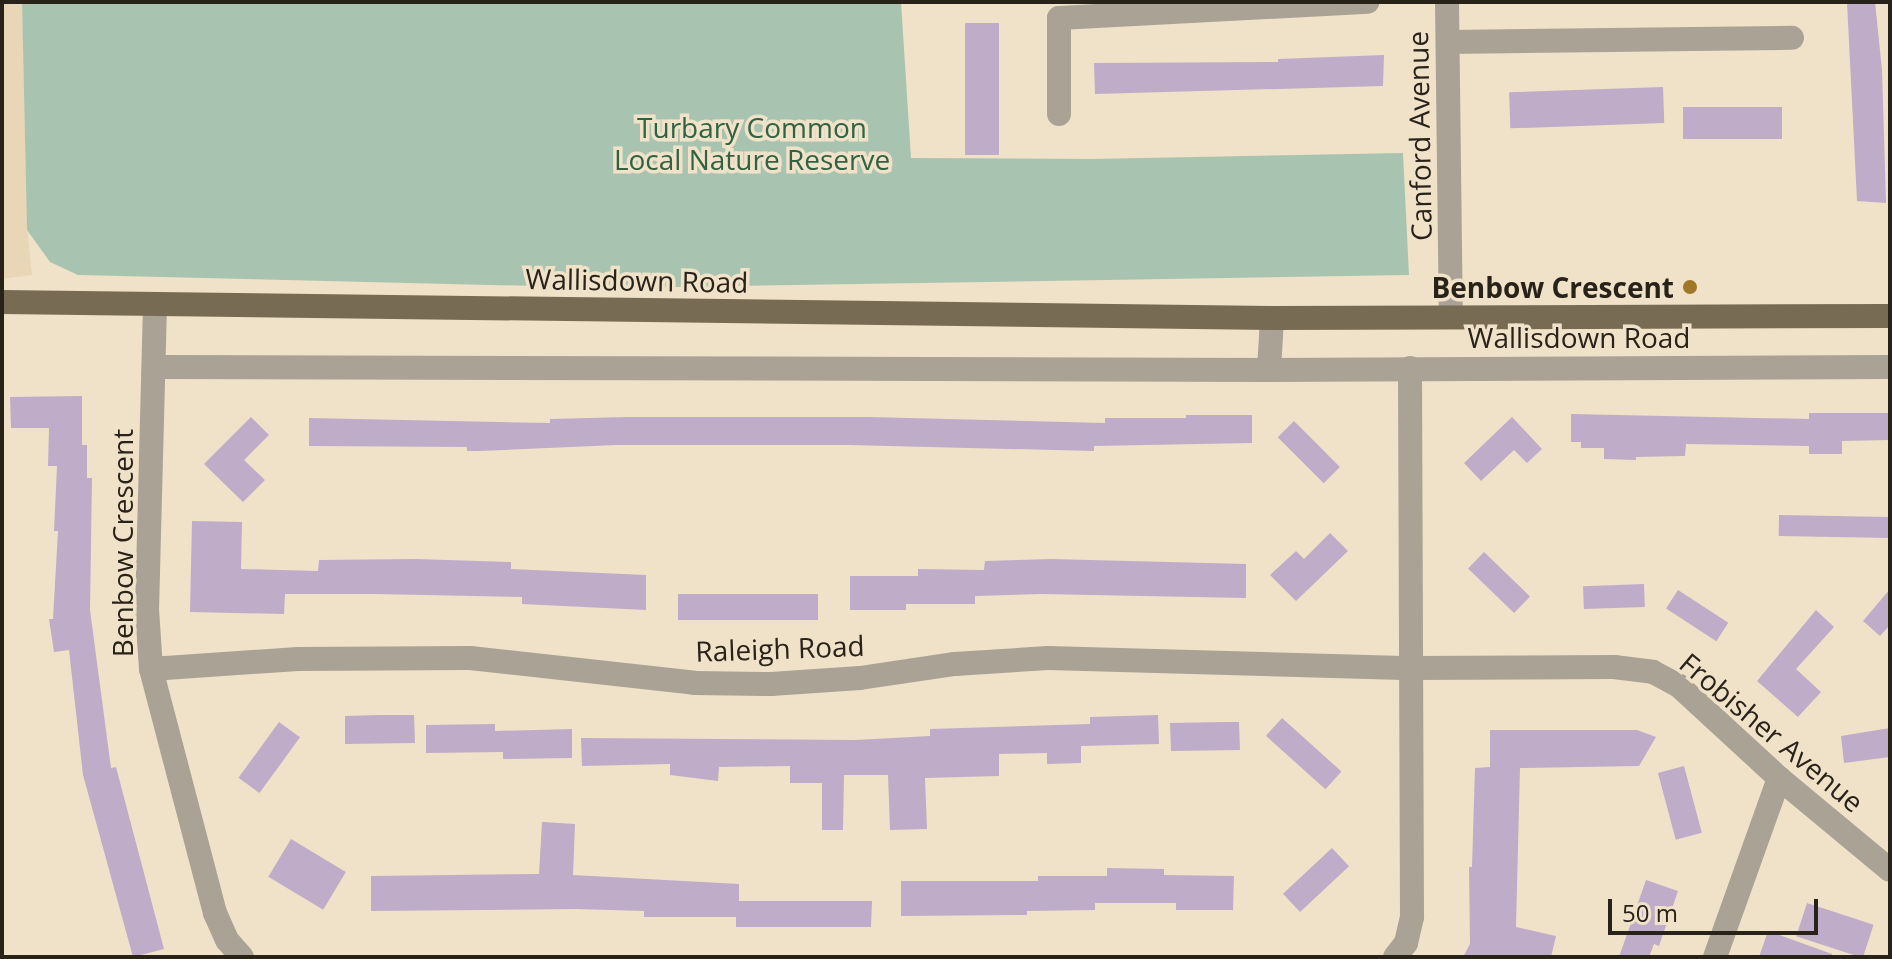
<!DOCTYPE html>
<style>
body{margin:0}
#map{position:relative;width:1892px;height:959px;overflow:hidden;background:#f0e2c8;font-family:"Open Sans",sans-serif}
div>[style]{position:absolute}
.built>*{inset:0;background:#e8d6b6}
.green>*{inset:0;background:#a8c4b0}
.building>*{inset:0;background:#bfacc8;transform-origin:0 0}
.street>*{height:24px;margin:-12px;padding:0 12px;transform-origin:12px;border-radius:12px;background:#a9a295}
.primary>*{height:24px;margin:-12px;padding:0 12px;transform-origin:12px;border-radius:12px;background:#776c53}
.dots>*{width:22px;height:22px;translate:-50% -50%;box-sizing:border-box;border:4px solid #f0e2c8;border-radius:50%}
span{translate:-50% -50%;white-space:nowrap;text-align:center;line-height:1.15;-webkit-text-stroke:7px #f0e2c8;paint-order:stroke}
.park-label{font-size:28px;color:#306243}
.street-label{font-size:28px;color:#282219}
.poi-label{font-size:28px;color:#282219;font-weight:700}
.right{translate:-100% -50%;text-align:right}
.frame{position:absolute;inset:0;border:4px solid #282219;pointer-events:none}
.scale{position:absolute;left:1608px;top:899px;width:210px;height:36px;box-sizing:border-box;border:4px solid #282219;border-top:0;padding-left:10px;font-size:24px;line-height:28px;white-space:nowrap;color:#282219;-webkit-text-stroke:6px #f0e2c8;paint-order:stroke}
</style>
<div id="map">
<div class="built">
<i style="clip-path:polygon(2px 2px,22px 2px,27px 228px,32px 275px,2px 279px)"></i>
</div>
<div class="green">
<i style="clip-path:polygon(22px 2px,901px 2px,911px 158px,1091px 159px,1403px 153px,1409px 275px,617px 288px,78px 275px,50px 262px,27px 230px)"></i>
</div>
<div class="building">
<i style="clip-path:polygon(1847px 2px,1875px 2px,1882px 70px,1886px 203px,1857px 201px)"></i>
<i style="left:965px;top:23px;width:34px;height:132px"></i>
<i style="clip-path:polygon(1384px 55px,1383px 86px,1095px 94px,1094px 63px,1278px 62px,1278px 59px)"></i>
<i style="left:1663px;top:87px;width:36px;height:154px;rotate:88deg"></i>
<i style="left:1683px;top:107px;width:99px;height:32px"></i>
<i style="clip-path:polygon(82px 396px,82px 445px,87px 445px,87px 478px,92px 478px,90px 610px,111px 768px,116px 767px,164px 949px,133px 957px,83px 775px,69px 650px,54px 652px,49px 619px,53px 619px,58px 531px,54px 531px,57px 466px,48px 466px,49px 428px,11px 428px,10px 397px)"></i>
<i style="clip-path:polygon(1809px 413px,1890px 413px,1890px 440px,1842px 441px,1842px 454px,1809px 454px,1809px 446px,1686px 444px,1685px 456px,1636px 457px,1636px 460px,1604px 459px,1604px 448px,1581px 448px,1581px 442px,1571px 442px,1571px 414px,1809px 419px)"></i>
<i style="clip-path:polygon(1186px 415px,1252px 415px,1252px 443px,1094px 446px,1094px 451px,849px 445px,616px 445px,479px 451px,467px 451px,467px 447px,309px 446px,309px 418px,550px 423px,550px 419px,627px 417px,869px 417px,1105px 423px,1105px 418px,1186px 418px)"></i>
<i style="clip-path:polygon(251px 417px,269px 435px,244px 460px,265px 480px,243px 502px,204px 464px)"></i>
<i style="clip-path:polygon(1512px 417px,1542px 449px,1527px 463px,1514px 450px,1481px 481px,1464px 463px)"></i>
<i style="left:1294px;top:421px;width:65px;height:23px;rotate:45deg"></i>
<i style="left:1779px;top:515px;width:111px;height:21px;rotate:1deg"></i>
<i style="clip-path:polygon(192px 521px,242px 522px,241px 569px,318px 571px,319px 560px,416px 559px,511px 562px,511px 569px,646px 575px,646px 610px,522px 604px,522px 597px,375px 594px,285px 594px,284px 614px,190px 612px)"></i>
<i style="clip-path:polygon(1330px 533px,1348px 551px,1296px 601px,1270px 575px,1296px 551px,1304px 559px)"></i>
<i style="left:1484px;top:552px;width:64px;height:23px;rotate:44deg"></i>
<i style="clip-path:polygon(1051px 559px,1246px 564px,1246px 598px,1041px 594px,975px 596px,975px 604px,906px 604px,906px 610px,850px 610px,850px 576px,918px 576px,918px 569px,984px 570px,985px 561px)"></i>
<i style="left:1644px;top:584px;width:23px;height:61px;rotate:88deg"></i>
<i style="clip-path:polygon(1890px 589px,1890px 625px,1880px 636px,1863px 621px)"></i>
<i style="left:1678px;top:590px;width:60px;height:22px;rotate:33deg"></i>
<i style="left:818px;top:594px;width:26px;height:140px;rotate:90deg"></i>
<i style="clip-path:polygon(1816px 610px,1834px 627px,1796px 669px,1821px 692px,1798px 717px,1757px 681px)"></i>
<i style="clip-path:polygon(379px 715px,414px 715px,415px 743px,345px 744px,345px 716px)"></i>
<i style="clip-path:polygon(1158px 715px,1159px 744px,1081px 746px,1081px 763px,1047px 764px,1047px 753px,999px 754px,999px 776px,925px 778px,927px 829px,890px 830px,888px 775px,844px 775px,843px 830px,822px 830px,822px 783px,790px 783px,790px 766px,719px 767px,718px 781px,670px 775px,670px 764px,582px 766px,581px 738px,855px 740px,930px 736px,930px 729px,1090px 724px,1090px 717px)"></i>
<i style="left:1282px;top:718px;width:80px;height:24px;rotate:42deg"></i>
<i style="left:279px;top:722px;width:26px;height:69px;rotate:36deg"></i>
<i style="clip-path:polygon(1225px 722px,1239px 722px,1240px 750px,1171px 751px,1170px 723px)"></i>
<i style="clip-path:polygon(495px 724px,495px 731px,572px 729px,572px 758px,503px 759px,503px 752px,426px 753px,426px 725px)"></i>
<i style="clip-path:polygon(1890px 728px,1890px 757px,1844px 763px,1841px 736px)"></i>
<i style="clip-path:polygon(1490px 730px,1637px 730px,1656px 737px,1639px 766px,1520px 768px,1516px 927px,1556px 936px,1551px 957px,1463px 957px,1470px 944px,1469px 867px,1472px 867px,1475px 768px,1490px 767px)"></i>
<i style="left:1684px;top:766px;width:69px;height:27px;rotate:75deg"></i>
<i style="clip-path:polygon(542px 822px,575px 824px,573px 875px,739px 884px,739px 901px,872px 901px,871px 927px,736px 927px,736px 917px,644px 917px,644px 911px,576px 909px,371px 911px,371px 876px,539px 874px)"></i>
<i style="left:291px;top:839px;width:64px;height:44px;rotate:31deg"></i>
<i style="left:1332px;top:848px;width:25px;height:67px;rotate:47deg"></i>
<i style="clip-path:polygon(1107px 868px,1164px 869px,1164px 875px,1234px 876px,1233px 910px,1176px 910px,1176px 903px,1095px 903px,1095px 910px,1027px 911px,1027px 915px,901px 916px,901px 881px,1038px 881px,1038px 876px,1107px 876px)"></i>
<i style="clip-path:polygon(1646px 880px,1678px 891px,1659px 946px,1654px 944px,1649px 957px,1619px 957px)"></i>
<i style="left:1807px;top:903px;width:70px;height:35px;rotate:18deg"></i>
<i style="clip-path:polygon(1768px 931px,1832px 954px,1831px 957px,1759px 957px)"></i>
</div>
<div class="street">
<i style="left:1447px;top:2px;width:315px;rotate:89.3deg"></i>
<i style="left:1448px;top:42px;width:344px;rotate:-0.7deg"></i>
<i style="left:1059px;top:114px;width:96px;rotate:-90deg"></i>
<i style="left:1059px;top:18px;width:309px;rotate:-3deg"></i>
<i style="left:155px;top:305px;width:304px;rotate:91.5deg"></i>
<i style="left:147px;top:609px;width:60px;rotate:86.2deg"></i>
<i style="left:151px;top:669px;width:252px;rotate:75.3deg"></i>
<i style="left:215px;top:913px;width:30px;rotate:66deg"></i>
<i style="left:227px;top:940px;width:23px;rotate:49deg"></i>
<i style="left:154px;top:367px;width:1115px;rotate:0.15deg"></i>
<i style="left:1269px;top:370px;width:621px;rotate:-0.28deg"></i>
<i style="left:1269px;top:370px;width:52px;rotate:-86.7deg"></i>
<i style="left:151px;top:669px;width:147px;rotate:-3.9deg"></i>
<i style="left:298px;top:659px;width:172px;rotate:-0.3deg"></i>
<i style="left:470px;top:658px;width:226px;rotate:6.3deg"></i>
<i style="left:695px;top:683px;width:76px;rotate:0.8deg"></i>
<i style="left:771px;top:684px;width:89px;rotate:-3.9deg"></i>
<i style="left:860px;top:678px;width:96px;rotate:-8.4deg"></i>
<i style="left:955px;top:664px;width:93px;rotate:-3.7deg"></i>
<i style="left:1048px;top:658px;width:364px;rotate:1.6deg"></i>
<i style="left:1412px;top:668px;width:202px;rotate:-0.3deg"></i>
<i style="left:1614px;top:667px;width:39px;rotate:7deg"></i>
<i style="left:1653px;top:672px;width:30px;rotate:28deg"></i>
<i style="left:1679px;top:686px;width:136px;rotate:42.6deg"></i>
<i style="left:1779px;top:778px;width:144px;rotate:39.7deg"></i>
<i style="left:1395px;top:957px;width:18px;rotate:-52deg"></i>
<i style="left:1406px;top:943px;width:27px;rotate:-77deg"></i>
<i style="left:1412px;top:917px;width:549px;rotate:-90.21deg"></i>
<i style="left:1715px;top:957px;width:190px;rotate:-70.3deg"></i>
</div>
<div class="primary">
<i style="left:2px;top:302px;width:1270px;rotate:0.72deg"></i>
<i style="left:1272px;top:318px;width:618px;rotate:-0.19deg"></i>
</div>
<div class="dots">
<i style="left:1690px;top:287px;background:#a07726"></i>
</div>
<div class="park-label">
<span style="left:752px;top:143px">Turbary Common<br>Local Nature Reserve</span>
</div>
<div class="street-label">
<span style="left:1419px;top:136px;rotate:-91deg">Canford Avenue</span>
<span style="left:637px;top:280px;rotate:1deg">Wallisdown Road</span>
<span style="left:1579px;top:337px">Wallisdown Road</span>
<span style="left:122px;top:543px;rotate:-90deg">Benbow Crescent</span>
<span style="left:780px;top:648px;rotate:-2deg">Raleigh Road</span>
<span style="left:1772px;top:732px;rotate:40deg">Frobisher Avenue</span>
</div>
<div class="poi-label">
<span class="right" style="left:1674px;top:287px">Benbow Crescent</span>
</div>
<div class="frame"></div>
<div class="scale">50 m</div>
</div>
